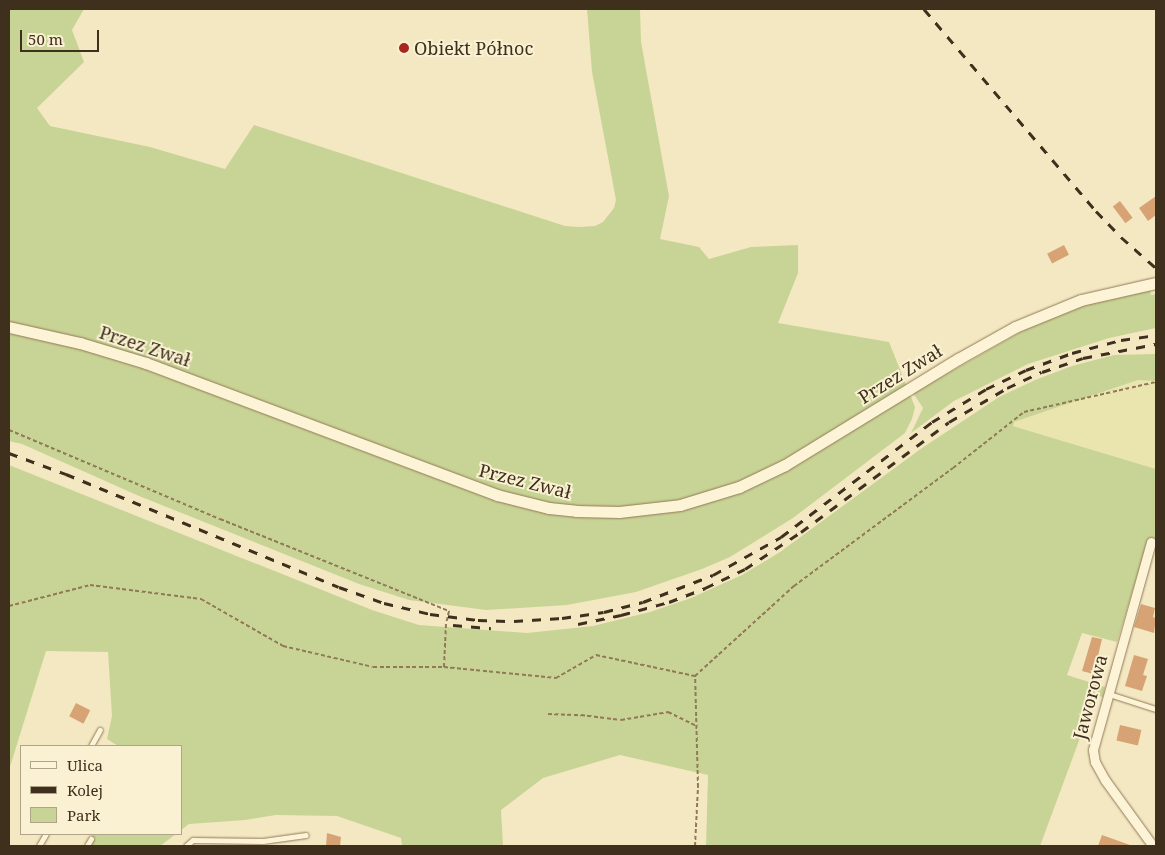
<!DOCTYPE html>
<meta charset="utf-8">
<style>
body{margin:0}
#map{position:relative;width:1165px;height:855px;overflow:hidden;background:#f4e8c3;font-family:"Noto Serif",serif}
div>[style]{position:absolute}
.farmland>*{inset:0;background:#eae5af}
.green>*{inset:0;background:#c8d495}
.building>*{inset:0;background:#d7a374;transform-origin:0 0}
.path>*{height:2px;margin-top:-1px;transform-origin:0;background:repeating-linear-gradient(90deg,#917957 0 4px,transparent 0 6.5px)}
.roads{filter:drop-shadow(0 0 1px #917957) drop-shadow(0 0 1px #917957)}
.service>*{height:4.5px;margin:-2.25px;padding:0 2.25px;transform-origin:2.25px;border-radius:2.25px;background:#fdf4d7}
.minor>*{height:9px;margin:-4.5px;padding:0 4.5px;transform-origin:4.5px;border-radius:4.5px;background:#fdf4d7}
.tertiary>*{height:11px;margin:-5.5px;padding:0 5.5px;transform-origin:5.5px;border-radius:5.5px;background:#fdf4d7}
.rail>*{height:3px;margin-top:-1.5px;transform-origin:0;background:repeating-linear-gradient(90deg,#3f2f1d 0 9px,transparent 0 18px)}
.dots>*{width:14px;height:14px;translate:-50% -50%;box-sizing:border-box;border:2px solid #faf1d3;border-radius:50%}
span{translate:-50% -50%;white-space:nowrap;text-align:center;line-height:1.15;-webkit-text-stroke:4px #faf1d3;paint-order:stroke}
.poi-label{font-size:18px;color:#3f2f1d}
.left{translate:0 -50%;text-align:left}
.street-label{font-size:18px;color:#3f2f1d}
.frame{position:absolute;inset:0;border:10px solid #3f2f1d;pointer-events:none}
.legend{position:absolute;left:20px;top:745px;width:162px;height:90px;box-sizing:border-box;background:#faf1d3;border:1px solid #afa38a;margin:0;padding:6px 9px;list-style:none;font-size:15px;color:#3f2f1d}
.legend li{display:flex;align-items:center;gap:10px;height:25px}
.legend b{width:25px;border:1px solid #afa38a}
.scale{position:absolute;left:20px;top:30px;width:79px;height:22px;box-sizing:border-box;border:2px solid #3f2f1d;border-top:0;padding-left:6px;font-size:15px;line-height:18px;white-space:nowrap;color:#3f2f1d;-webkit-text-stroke:4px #faf1d3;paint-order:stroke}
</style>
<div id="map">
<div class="farmland">
<i style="clip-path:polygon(1138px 380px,1156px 381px,1156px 469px,1013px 426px,1014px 422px)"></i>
</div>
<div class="green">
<i style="clip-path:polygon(9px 9px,84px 9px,72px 30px,84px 62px,37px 108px,50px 126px,150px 147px,225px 169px,254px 125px,565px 226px,579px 227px,595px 226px,603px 222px,614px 208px,616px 200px,592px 72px,587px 9px,640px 9px,641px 42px,669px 196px,660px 239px,699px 247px,709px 259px,751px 247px,798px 245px,798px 273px,778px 323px,889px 342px,915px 407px,912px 419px,905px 433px,793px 518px,730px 557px,702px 569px,636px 592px,567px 605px,486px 610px,409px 600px,359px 584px,139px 496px,22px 444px,9px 441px)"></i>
<i style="clip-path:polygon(1150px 289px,1151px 295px,1156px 294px,1156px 328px,1109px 338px,1028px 364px,954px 401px,911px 433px,923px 408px,913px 393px,1035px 324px,1083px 306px)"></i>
<i style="clip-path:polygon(1156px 354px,1156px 381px,1138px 380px,1014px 422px,1013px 426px,1156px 469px,1156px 543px,1148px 541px,1117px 642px,1082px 633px,1067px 675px,1105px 687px,1103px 697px,1096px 695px,1040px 846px,706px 846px,708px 775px,620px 755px,543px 778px,501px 810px,503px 846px,402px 846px,401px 838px,337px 816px,276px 815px,245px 820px,189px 824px,181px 830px,181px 746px,118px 746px,107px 739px,112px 716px,108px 652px,46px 651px,9px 770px,9px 465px,372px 610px,419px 625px,527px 633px,593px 626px,650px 612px,691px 598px,742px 575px,780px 552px,922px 448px,999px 397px,1035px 380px,1072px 366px,1114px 355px)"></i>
<i style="clip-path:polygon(93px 834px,176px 834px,160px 846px,87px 846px)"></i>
</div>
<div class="building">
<i style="clip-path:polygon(1156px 196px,1156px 215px,1148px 221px,1139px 208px)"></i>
<i style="left:1120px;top:201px;width:21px;height:9px;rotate:53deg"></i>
<i style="left:1064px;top:245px;width:11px;height:19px;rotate:63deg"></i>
<i style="clip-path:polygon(1141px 604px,1155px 608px,1153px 617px,1156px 618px,1154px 633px,1134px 627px)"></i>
<i style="clip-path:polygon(1092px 637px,1102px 639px,1097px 660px,1101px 661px,1097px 675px,1082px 671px)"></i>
<i style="clip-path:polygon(1134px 655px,1148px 659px,1143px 675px,1147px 676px,1142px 691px,1125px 686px)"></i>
<i style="left:76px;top:703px;width:16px;height:15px;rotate:27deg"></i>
<i style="left:1120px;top:725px;width:22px;height:16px;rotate:13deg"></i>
<i style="clip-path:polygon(327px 833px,341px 837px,340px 846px,326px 846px)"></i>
<i style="clip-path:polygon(1102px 835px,1130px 845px,1130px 846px,1098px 846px)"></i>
</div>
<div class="path">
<i style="left:9px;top:430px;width:229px;rotate:22.9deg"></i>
<i style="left:220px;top:519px;width:247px;rotate:21.9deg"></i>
<i style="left:449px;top:611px;width:13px;rotate:103deg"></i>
<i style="left:446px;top:624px;width:43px;rotate:92.7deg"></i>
<i style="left:444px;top:667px;width:113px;rotate:5.6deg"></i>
<i style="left:556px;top:678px;width:46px;rotate:-29.9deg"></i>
<i style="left:596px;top:655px;width:101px;rotate:12deg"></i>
<i style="left:695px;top:676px;width:134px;rotate:-42.3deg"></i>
<i style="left:794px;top:586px;width:198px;rotate:-36.6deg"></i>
<i style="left:953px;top:468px;width:90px;rotate:-38.3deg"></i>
<i style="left:1024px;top:412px;width:135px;rotate:-12.8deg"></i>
<i style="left:9px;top:606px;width:84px;rotate:-14.5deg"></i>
<i style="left:90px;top:585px;width:112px;rotate:7.2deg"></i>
<i style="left:201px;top:599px;width:95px;rotate:29.8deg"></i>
<i style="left:283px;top:646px;width:92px;rotate:13.1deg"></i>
<i style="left:373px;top:667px;width:71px"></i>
<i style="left:548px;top:714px;width:33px;rotate:2deg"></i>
<i style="left:581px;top:715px;width:40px;rotate:7.1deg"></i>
<i style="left:621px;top:720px;width:48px;rotate:-9.7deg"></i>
<i style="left:668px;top:712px;width:32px;rotate:26deg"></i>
<i style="left:695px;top:846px;width:59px;rotate:-87.1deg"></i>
<i style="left:698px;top:787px;width:111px;rotate:-91.5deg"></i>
</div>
<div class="roads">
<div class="service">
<i style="left:1109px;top:694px;width:49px;rotate:17.7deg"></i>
<i style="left:91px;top:746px;width:18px;rotate:-61deg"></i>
<i style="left:39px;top:846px;width:14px;rotate:-60deg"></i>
<i style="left:87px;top:846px;width:8px;rotate:-60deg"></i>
<i style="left:186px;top:846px;width:9px;rotate:-41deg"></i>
<i style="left:193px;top:840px;width:70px;rotate:0.8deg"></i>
<i style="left:263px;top:841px;width:43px;rotate:-7.9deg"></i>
</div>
<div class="minor">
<i style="left:1151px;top:542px;width:216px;rotate:105.6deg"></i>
<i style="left:1093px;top:750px;width:12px;rotate:81deg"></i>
<i style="left:1095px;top:762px;width:21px;rotate:61deg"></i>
<i style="left:1105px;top:780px;width:82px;rotate:54deg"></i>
</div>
<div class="tertiary">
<i style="left:9px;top:327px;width:73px;rotate:12.7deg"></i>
<i style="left:80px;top:343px;width:69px;rotate:16.9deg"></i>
<i style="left:146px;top:363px;width:375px;rotate:20.6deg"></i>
<i style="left:497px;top:495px;width:54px;rotate:14deg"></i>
<i style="left:549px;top:508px;width:27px;rotate:6deg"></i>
<i style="left:576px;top:511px;width:43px;rotate:1.3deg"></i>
<i style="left:619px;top:512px;width:61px;rotate:-6.5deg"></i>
<i style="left:680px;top:505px;width:62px;rotate:-17deg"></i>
<i style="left:739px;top:487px;width:51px;rotate:-25.6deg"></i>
<i style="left:785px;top:465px;width:203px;rotate:-31.5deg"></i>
<i style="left:958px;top:359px;width:65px;rotate:-29.3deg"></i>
<i style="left:1015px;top:327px;width:71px;rotate:-22.2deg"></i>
<i style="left:1081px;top:300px;width:77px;rotate:-12.8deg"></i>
</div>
</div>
<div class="rail">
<i style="left:924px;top:9px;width:265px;rotate:49.6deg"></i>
<i style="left:1096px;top:211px;width:36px;rotate:46deg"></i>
<i style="left:1121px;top:237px;width:47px;rotate:41.5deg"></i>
<i style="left:9px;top:453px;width:61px;rotate:20.2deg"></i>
<i style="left:66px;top:474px;width:295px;rotate:22.5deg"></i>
<i style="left:339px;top:587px;width:48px;rotate:19.6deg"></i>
<i style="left:384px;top:603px;width:47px;rotate:13.4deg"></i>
<i style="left:430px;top:614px;width:48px;rotate:7.1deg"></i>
<i style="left:478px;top:620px;width:36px;rotate:2deg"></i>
<i style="left:514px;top:621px;width:48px;rotate:-3.6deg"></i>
<i style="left:562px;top:618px;width:42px;rotate:-8.1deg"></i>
<i style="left:604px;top:612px;width:40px;rotate:-14.4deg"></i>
<i style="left:643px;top:602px;width:75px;rotate:-21.1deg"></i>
<i style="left:713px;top:575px;width:78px;rotate:-29.2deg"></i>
<i style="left:781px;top:537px;width:190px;rotate:-37.3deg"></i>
<i style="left:932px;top:422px;width:63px;rotate:-31.4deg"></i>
<i style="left:986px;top:389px;width:44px;rotate:-25.4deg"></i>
<i style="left:1026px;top:370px;width:49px;rotate:-20.3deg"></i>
<i style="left:1072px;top:353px;width:51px;rotate:-14.9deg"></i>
<i style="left:1121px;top:340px;width:35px;rotate:-8deg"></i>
<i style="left:578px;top:624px;width:44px;rotate:-11.8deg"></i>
<i style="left:621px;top:615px;width:50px;rotate:-15.2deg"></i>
<i style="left:669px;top:602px;width:39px;rotate:-21deg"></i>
<i style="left:705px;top:588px;width:44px;rotate:-25.4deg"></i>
<i style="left:745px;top:569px;width:67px;rotate:-33.5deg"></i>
<i style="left:801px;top:532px;width:184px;rotate:-36.6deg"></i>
<i style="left:949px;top:422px;width:67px;rotate:-30.4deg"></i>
<i style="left:1007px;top:388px;width:38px;rotate:-25deg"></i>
<i style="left:1042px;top:372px;width:43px;rotate:-18.9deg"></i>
<i style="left:1083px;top:358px;width:74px;rotate:-10.9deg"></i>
<i style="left:453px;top:625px;width:38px;rotate:5deg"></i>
</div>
<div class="dots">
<i style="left:404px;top:48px;background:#a8261e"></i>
</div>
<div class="poi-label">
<span class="left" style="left:414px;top:48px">Obiekt Północ</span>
</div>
<div class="street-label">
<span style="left:145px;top:346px;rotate:18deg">Przez Zwał</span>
<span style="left:900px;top:374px;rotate:-32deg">Przez Zwał</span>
<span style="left:525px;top:481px;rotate:14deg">Przez Zwał</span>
<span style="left:1090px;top:697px;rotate:-75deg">Jaworowa</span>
</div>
<div class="frame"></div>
<ul class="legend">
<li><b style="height:6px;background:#fdf4d7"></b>Ulica</li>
<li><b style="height:6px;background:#3f2f1d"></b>Kolej</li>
<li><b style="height:14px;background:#c8d495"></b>Park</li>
</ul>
<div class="scale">50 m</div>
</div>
